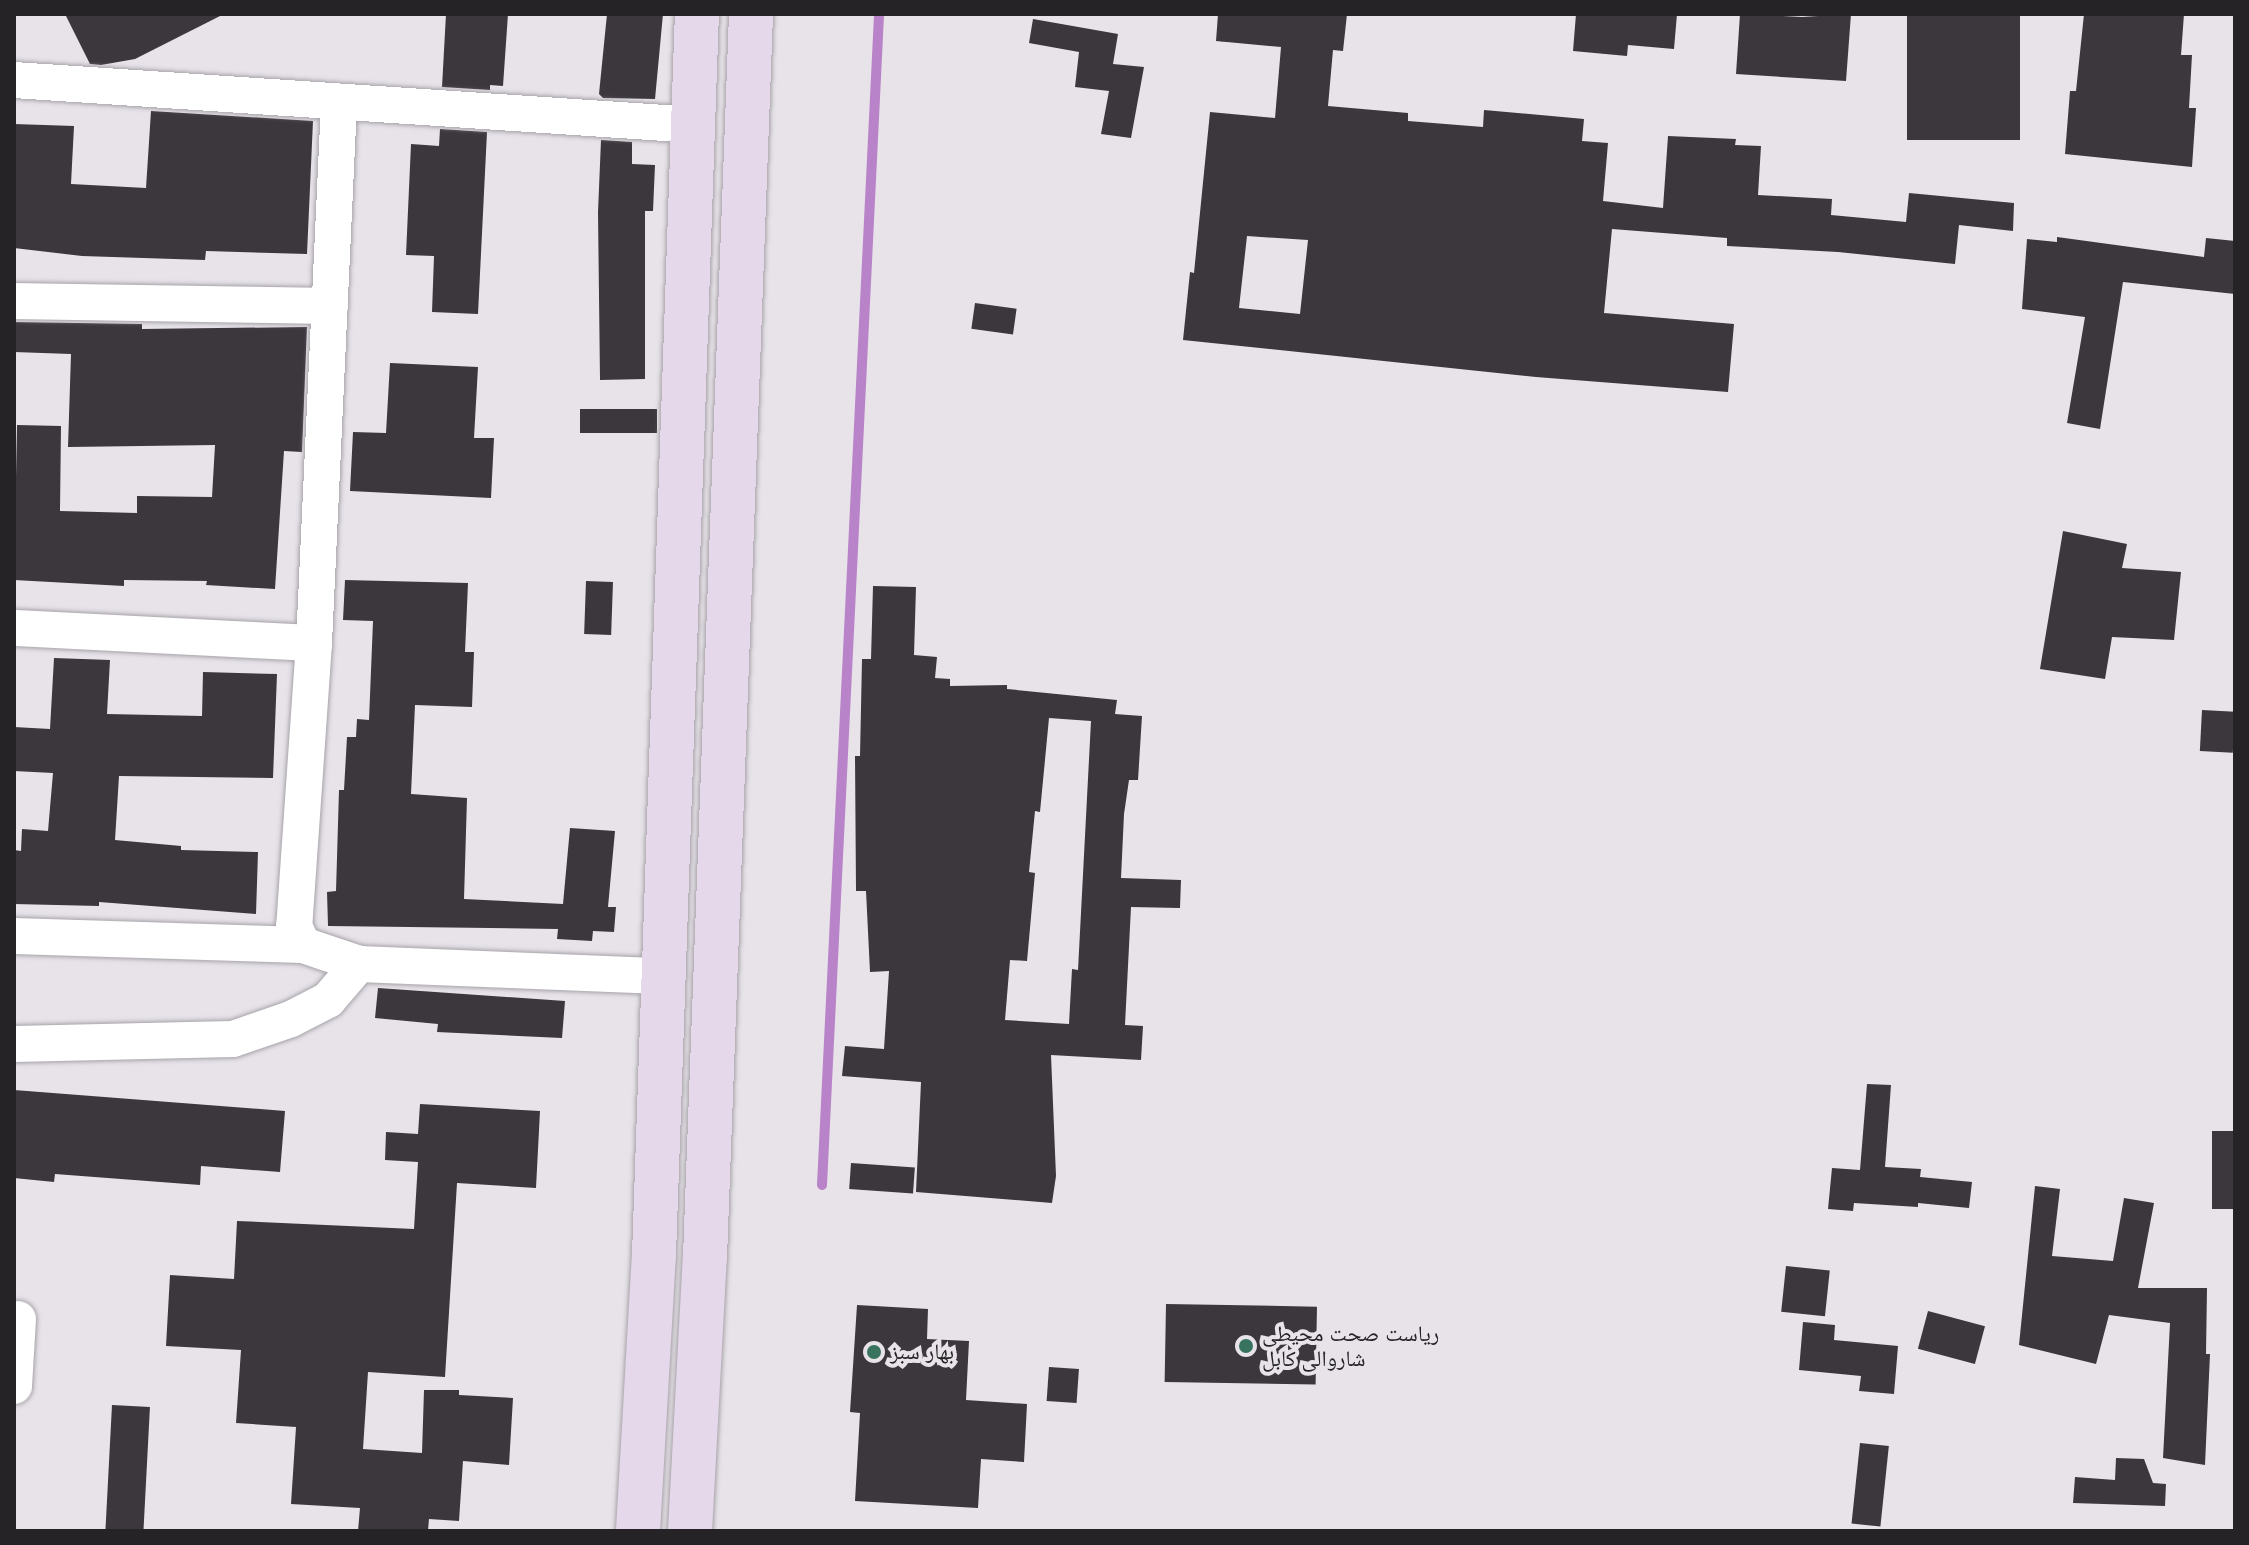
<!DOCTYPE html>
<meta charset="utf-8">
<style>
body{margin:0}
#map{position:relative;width:2249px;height:1545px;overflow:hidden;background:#e7e3e9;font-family:"PT Sans","Noto Naskh Arabic",sans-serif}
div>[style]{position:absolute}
.stream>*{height:10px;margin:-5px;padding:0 5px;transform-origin:5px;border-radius:5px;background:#b883c8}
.building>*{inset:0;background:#3b373c;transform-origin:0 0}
.roads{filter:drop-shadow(0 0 2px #a7a3a9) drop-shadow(0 0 2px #a7a3a9)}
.minor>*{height:36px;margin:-18px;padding:0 18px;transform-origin:18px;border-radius:18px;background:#fff}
.secondary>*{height:44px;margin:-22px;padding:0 22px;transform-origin:22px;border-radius:22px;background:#e6d8eb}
.dots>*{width:22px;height:22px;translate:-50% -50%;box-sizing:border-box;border:4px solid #e7e3e9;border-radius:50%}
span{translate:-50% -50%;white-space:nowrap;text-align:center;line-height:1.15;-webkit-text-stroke:8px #e7e3e9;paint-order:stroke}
.poi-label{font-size:22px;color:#252325}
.left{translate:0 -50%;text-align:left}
.frame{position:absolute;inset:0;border:16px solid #252325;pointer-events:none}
</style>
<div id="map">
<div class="stream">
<i style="left:822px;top:1185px;width:1172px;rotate:-87.21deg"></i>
</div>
<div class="building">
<i style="clip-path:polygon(65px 14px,224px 14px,135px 59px,101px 65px,90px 64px)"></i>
<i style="clip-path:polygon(446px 14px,508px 14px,503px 86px,490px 85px,490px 90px,442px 87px)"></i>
<i style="clip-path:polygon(607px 14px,663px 14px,655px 99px,603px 98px,599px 94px)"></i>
<i style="clip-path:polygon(evenodd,1218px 14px,1347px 14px,1343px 51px,1333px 50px,1328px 106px,1408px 113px,1408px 121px,1483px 127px,1484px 110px,1584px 119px,1582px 141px,1608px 143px,1603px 201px,1663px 208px,1668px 136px,1736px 139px,1735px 145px,1761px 146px,1758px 195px,1832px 199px,1831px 215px,1906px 222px,1909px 193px,2014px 203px,2013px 231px,1959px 225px,1955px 264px,1838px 252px,1727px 246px,1727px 238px,1612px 229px,1604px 313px,1734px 324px,1728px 392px,1536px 377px,1183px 340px,1190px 272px,1194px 273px,1210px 112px,1275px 118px,1281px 47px,1216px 41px,1218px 14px,1247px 236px,1308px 240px,1300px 314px,1239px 308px,1247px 236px)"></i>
<i style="clip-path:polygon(1576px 14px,1677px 14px,1674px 49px,1628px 45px,1627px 56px,1573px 51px)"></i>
<i style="clip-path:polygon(1740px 14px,1802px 17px,1851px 14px,1846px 81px,1736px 74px)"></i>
<i style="left:1907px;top:14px;width:113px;height:126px"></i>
<i style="clip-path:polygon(2084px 14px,2184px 14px,2181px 55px,2192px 55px,2189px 108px,2196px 108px,2192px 167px,2065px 154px,2070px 91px,2076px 91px)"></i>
<i style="clip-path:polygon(1033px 19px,1118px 34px,1113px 64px,1144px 67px,1131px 138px,1101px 134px,1109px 91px,1075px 87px,1079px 52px,1029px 43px)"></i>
<i style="clip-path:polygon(151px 111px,313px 121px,307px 254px,206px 251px,205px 260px,82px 256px,14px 248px,14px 124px,74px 126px,71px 184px,146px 188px)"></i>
<i style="clip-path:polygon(440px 129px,487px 132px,478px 314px,432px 312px,434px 256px,406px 255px,411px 144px,439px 146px)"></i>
<i style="clip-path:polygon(601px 140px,632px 142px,632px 164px,655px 165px,653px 211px,645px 211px,645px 379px,600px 380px,598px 212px)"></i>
<i style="clip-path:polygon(2057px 237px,2204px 257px,2206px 238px,2235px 241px,2235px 294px,2123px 282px,2100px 429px,2067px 423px,2085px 317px,2022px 309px,2027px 239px,2057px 242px)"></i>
<i style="left:975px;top:303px;width:42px;height:26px;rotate:8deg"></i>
<i style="clip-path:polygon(14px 322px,142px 324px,142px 329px,307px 327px,302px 452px,284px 451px,275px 589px,206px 585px,207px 581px,124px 580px,124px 586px,14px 580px,17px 425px,61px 426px,60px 511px,137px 513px,137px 496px,212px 497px,215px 445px,68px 447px,71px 354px,14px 352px)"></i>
<i style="clip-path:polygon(390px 363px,478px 367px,474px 438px,494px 438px,491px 498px,350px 491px,353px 432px,386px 433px)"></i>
<i style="left:657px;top:409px;width:24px;height:77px;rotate:90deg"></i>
<i style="clip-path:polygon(2063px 531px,2127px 544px,2122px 568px,2181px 572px,2174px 640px,2112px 637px,2105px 679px,2040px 669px)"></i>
<i style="clip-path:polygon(345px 580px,468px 583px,465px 652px,474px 652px,472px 707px,415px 705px,411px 794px,467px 798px,464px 899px,563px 904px,570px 828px,615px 831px,608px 907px,616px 907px,614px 932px,593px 931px,592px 941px,557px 939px,558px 929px,328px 926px,327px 892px,336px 891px,339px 790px,344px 790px,347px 737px,356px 737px,357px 719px,369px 720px,373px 621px,343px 620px)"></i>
<i style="left:586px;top:581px;width:27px;height:53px;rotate:2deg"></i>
<i style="clip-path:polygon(evenodd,873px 586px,916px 587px,914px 655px,937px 657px,935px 678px,950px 679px,950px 686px,1007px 685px,1007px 689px,1117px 700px,1115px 714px,1142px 716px,1138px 780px,1129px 780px,1124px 814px,1121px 878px,1181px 880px,1180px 908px,1131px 907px,1125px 1025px,1143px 1026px,1141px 1060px,1051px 1055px,1056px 1176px,1052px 1203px,916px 1192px,921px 1082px,842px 1076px,845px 1046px,884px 1049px,889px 971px,870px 972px,866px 891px,856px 891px,855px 756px,860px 756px,862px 659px,871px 659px,873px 586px,1049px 718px,1091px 721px,1078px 970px,1072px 969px,1069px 1024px,1005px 1020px,1010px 960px,1027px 961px,1035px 873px,1029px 872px,1035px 811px,1040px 812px,1049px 718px)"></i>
<i style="clip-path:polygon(54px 658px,110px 660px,107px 714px,202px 716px,203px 672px,277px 674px,273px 778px,119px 776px,115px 840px,181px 846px,181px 850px,258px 852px,256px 914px,99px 902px,99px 906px,14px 904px,14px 850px,21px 851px,22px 829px,48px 831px,53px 773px,14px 771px,14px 727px,50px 729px)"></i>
<i style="left:2202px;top:710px;width:33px;height:41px;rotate:3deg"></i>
<i style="clip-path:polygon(378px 988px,565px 1001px,562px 1038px,437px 1032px,438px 1024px,375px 1018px)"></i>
<i style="clip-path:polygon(1867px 1084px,1891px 1085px,1885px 1167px,1921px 1169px,1920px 1177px,1972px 1182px,1969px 1208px,1918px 1203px,1918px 1207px,1854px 1203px,1853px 1211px,1828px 1209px,1832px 1168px,1860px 1170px)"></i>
<i style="clip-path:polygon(14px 1090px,285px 1111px,280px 1172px,201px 1166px,200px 1185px,55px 1174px,54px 1182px,14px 1178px)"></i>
<i style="clip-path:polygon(420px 1104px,540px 1111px,536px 1188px,457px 1183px,445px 1377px,368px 1372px,363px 1449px,422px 1453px,424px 1390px,459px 1390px,459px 1395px,513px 1398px,509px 1465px,463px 1461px,459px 1521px,429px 1519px,428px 1531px,358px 1531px,360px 1508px,291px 1504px,296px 1427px,236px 1423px,241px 1350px,166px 1346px,170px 1275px,234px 1279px,237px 1221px,414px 1229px,418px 1162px,385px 1160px,386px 1132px,418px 1134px)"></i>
<i style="left:2212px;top:1131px;width:23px;height:78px"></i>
<i style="left:851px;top:1163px;width:64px;height:26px;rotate:4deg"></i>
<i style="clip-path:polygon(2035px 1186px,2060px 1189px,2052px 1256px,2113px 1261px,2124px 1198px,2154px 1203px,2138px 1288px,2207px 1288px,2206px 1354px,2210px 1354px,2205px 1465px,2163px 1458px,2170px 1323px,2109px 1315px,2096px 1364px,2019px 1345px)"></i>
<i style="left:1786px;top:1266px;width:44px;height:46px;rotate:6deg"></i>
<i style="left:1166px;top:1304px;width:151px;height:78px;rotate:1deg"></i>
<i style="clip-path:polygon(857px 1305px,928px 1309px,927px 1339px,969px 1341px,966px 1400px,1027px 1404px,1024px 1462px,981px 1459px,978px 1508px,855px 1501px,860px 1413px,850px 1412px)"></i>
<i style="left:1928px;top:1311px;width:59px;height:39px;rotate:15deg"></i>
<i style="clip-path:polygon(1803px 1322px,1835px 1325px,1834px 1340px,1898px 1346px,1894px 1394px,1859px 1391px,1861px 1376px,1799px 1370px)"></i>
<i style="left:1049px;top:1367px;width:30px;height:34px;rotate:4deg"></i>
<i style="left:112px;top:1405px;width:38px;height:126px;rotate:3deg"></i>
<i style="left:1860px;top:1443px;width:29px;height:81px;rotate:6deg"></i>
<i style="clip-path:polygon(2116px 1458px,2144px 1459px,2153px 1483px,2166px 1484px,2165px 1506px,2073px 1503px,2075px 1477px,2115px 1480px)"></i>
</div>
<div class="roads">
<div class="minor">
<i style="left:14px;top:80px;width:682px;rotate:3.78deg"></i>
<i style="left:339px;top:103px;width:541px;rotate:92.65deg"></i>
<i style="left:314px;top:643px;width:284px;rotate:94deg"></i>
<i style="left:294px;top:926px;width:21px;rotate:65deg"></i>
<i style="left:303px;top:945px;width:59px;rotate:18.7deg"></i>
<i style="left:14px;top:301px;width:316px;rotate:0.9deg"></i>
<i style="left:14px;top:628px;width:300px;rotate:2.9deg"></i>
<i style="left:14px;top:936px;width:289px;rotate:1.8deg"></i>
<i style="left:14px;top:1044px;width:219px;rotate:-1.3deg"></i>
<i style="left:233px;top:1039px;width:61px;rotate:-19deg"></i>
<i style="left:291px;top:1019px;width:42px;rotate:-27.2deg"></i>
<i style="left:328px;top:1000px;width:48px;rotate:-49.3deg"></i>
<i style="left:359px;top:964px;width:302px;rotate:2.3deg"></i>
<i style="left:14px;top:1386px;width:67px;rotate:-86.6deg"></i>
</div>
<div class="secondary">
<i style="left:638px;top:1531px;width:276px;rotate:-86.7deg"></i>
<i style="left:654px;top:1255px;width:1242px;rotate:-88.02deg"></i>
<i style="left:690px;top:1531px;width:274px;rotate:-86.9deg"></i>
<i style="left:705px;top:1257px;width:1244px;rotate:-87.88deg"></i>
</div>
</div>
<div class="dots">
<i style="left:1246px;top:1346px;background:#37735e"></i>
<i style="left:874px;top:1352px;background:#37735e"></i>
</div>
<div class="poi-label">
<span class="left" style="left:1262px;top:1346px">ریاست صحت محیطی<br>شاروالی کابل</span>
<span class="left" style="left:890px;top:1352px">بهار سبز</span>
</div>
<div class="frame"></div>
</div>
